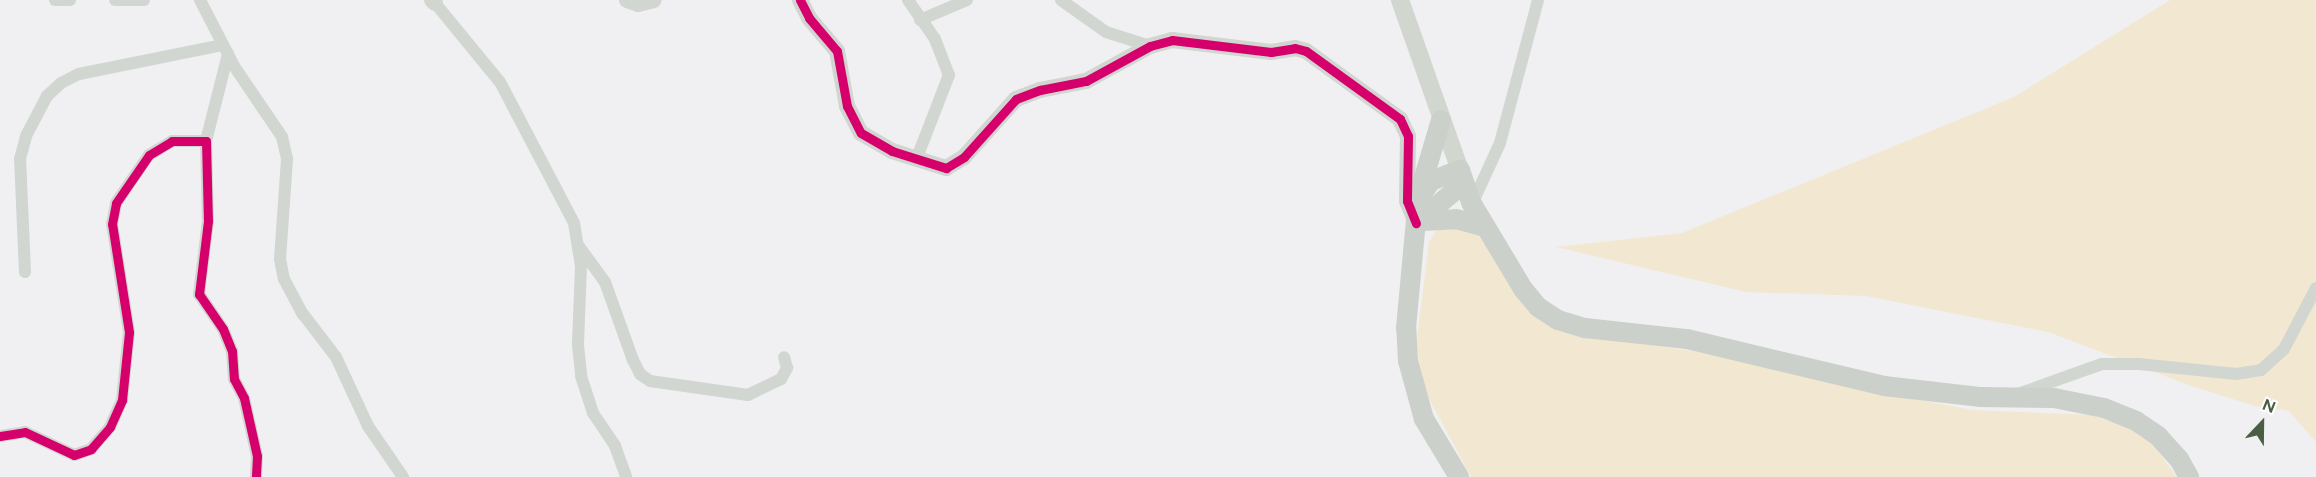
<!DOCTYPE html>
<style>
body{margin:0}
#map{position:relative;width:2316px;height:477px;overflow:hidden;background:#f0eff1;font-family:Figtree,sans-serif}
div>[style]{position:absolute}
.green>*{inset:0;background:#f2e8d2}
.minor>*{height:12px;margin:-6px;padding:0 6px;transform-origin:6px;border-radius:6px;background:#d1d6d1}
.tertiary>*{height:16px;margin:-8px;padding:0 8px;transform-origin:8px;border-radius:8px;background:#d1d6d1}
.secondary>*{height:18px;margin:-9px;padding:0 9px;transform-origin:9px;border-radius:9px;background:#d1d6cf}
.primary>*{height:20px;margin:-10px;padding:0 10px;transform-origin:10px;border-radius:10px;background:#cbd1ca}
.cycleway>*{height:9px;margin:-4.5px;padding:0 4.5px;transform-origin:4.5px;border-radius:4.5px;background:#d6006c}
span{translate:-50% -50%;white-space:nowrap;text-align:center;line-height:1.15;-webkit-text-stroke:4.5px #fff;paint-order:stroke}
.north{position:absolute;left:2232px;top:393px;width:60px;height:60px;-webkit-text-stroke:4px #fff;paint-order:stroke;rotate:22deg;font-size:16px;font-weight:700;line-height:24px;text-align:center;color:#4a5e45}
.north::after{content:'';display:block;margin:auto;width:21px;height:27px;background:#4a5e45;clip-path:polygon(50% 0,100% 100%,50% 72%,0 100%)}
</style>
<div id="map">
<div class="green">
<i style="clip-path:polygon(2170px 0,2316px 0,2316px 442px,2289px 411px,2255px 406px,2194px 387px,2048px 332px,1866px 296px,1746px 292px,1556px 247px,1682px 233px,2014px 97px)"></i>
<i style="clip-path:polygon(1440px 225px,1476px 232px,1503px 269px,1586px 336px,1736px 357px,1852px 387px,1972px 410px,2092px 415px,2131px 429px,2152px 443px,2177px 477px,1471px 477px,1425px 391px,1416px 346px,1429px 242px)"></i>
</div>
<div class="minor">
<i style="left:55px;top:0;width:15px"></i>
<i style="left:115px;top:0;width:29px"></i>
<i style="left:200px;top:0;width:74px;rotate:62.7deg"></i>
<i style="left:234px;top:66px;width:86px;rotate:55.9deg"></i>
<i style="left:282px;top:137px;width:23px;rotate:77deg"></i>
<i style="left:287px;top:159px;width:100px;rotate:94deg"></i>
<i style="left:280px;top:259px;width:20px;rotate:79deg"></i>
<i style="left:284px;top:279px;width:40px;rotate:62deg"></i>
<i style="left:303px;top:314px;width:54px;rotate:52.5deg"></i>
<i style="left:336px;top:357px;width:76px;rotate:65.1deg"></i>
<i style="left:368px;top:426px;width:62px;rotate:55.5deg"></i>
<i style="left:908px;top:0;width:47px;rotate:55.3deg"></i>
<i style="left:935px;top:39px;width:39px;rotate:69deg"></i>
<i style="left:949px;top:75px;width:91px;rotate:111.2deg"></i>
<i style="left:1061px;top:0;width:55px;rotate:35.4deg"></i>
<i style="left:1106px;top:32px;width:46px;rotate:17.7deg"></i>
<i style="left:435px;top:3px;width:102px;rotate:50.6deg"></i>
<i style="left:500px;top:82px;width:159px;rotate:62.3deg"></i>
<i style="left:574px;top:223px;width:44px;rotate:80.8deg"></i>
<i style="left:581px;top:266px;width:79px;rotate:92.2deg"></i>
<i style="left:578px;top:345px;width:31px;rotate:84deg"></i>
<i style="left:581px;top:376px;width:39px;rotate:72deg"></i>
<i style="left:593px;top:413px;width:40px;rotate:56deg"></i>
<i style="left:615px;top:446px;width:33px;rotate:70deg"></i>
<i style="left:920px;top:20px;width:51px;rotate:-23.1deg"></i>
<i style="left:206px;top:141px;width:90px;rotate:-75.8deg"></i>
<i style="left:1472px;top:204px;width:67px;rotate:-65.3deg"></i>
<i style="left:1500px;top:143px;width:148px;rotate:-75.1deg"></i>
<i style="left:578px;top:245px;width:46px;rotate:53.9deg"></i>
<i style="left:605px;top:282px;width:83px;rotate:70.3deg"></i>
<i style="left:633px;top:360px;width:16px;rotate:63deg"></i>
<i style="left:640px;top:374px;width:12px;rotate:35deg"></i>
<i style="left:650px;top:381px;width:99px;rotate:8.1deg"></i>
<i style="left:748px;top:395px;width:37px;rotate:-26deg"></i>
<i style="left:781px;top:379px;width:13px;rotate:-61deg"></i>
<i style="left:787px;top:368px;width:11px;rotate:-105deg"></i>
<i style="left:25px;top:272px;width:113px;rotate:-92.5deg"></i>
<i style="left:20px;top:159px;width:24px;rotate:-75deg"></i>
<i style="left:26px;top:136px;width:45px;rotate:-62.3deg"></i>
<i style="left:47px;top:96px;width:19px;rotate:-43deg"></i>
<i style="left:61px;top:83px;width:20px;rotate:-27deg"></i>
<i style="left:79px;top:74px;width:147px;rotate:-11.4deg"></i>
<i style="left:2018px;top:394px;width:89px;rotate:-19.7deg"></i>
<i style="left:2102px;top:364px;width:37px"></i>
<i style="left:2139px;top:364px;width:98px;rotate:5.9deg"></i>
<i style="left:2236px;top:374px;width:25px;rotate:-9deg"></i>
<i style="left:2261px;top:370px;width:31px;rotate:-42deg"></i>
<i style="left:2284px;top:349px;width:69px;rotate:-62.3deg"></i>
<i style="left:0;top:436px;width:25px;rotate:-9deg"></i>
<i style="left:25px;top:432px;width:54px;rotate:25.1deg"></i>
<i style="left:74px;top:455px;width:18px;rotate:-19deg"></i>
<i style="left:91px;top:449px;width:29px;rotate:-49deg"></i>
<i style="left:110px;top:427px;width:30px;rotate:-66deg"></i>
<i style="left:122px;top:400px;width:68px;rotate:-84.1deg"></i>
<i style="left:129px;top:332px;width:109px;rotate:-98.9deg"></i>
<i style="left:112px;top:224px;width:21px;rotate:-79deg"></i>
<i style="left:116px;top:203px;width:58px;rotate:-55.5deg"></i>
<i style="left:149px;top:155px;width:27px;rotate:-31deg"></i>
<i style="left:172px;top:141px;width:34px"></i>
<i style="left:206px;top:141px;width:80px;rotate:88.6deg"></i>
<i style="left:208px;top:221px;width:74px;rotate:97deg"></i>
<i style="left:199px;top:294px;width:42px;rotate:55.6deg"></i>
<i style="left:223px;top:329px;width:24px;rotate:68deg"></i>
<i style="left:232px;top:351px;width:28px;rotate:86deg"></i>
<i style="left:234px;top:379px;width:21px;rotate:62deg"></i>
<i style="left:244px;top:398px;width:59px;rotate:77.4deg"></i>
<i style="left:257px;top:456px;width:21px;rotate:93deg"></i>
</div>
<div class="tertiary">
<i style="left:432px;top:0;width:4px;rotate:45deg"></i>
<i style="left:627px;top:0;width:12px;rotate:20deg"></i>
<i style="left:638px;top:4px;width:16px;rotate:-14deg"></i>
<i style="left:800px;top:0;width:20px;rotate:63deg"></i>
<i style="left:809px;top:18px;width:43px;rotate:49.7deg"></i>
<i style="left:837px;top:51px;width:56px;rotate:79.7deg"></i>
<i style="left:847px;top:106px;width:30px;rotate:63deg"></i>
<i style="left:861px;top:133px;width:36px;rotate:30deg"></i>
<i style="left:892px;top:151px;width:57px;rotate:17.5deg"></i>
<i style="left:946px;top:168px;width:21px;rotate:-31deg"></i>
<i style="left:964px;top:157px;width:78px;rotate:-48.1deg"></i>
<i style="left:1016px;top:99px;width:26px;rotate:-21deg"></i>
<i style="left:1040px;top:90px;width:47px;rotate:-11.1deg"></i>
<i style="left:1086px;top:81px;width:73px;rotate:-28.7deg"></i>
<i style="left:1150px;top:46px;width:23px;rotate:-15deg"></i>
<i style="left:1172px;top:40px;width:100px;rotate:6.9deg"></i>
<i style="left:1271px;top:52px;width:24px;rotate:-9deg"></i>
<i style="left:1295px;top:48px;width:11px;rotate:15deg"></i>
<i style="left:1306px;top:51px;width:116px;rotate:35.9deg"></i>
<i style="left:1400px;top:119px;width:19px;rotate:65deg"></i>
<i style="left:1408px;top:136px;width:65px;rotate:90.9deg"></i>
<i style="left:1407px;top:201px;width:24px;rotate:68deg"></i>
</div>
<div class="secondary">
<i style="left:1400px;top:0;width:180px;rotate:70.6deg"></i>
</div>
<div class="primary">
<i style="left:1419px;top:194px;width:77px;rotate:-73.4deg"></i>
<i style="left:1422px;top:221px;width:34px;rotate:-3deg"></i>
<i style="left:1456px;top:219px;width:31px;rotate:15deg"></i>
<i style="left:1416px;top:223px;width:62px;rotate:-39.8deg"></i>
<i style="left:1459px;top:477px;width:68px;rotate:-121.1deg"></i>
<i style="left:1424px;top:419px;width:60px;rotate:-105.4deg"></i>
<i style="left:1408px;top:361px;width:33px;rotate:-93deg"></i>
<i style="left:1406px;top:328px;width:130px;rotate:-84.7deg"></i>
<i style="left:1418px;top:199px;width:22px;rotate:-54deg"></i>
<i style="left:1431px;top:181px;width:31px;rotate:-21deg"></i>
<i style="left:1460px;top:170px;width:36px;rotate:71deg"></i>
<i style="left:1472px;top:204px;width:99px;rotate:59deg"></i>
<i style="left:1523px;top:289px;width:23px;rotate:50deg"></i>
<i style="left:1538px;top:307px;width:24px;rotate:33deg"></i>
<i style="left:1558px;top:320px;width:28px;rotate:17deg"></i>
<i style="left:1585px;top:328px;width:103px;rotate:6.2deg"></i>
<i style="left:1687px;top:339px;width:203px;rotate:13.4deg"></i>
<i style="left:1884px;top:386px;width:98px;rotate:6.5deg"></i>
<i style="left:1981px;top:397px;width:73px;rotate:0.8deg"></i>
<i style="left:2054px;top:398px;width:51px;rotate:11.3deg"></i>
<i style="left:2104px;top:408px;width:35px;rotate:22deg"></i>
<i style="left:2136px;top:421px;width:27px;rotate:34deg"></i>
<i style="left:2158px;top:436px;width:31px;rotate:48deg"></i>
<i style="left:2179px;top:459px;width:21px;rotate:61deg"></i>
</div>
<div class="cycleway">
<i style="left:800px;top:0;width:20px;rotate:63deg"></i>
<i style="left:809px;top:18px;width:43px;rotate:49.7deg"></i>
<i style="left:837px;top:51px;width:56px;rotate:79.7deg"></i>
<i style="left:847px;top:106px;width:30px;rotate:63deg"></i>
<i style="left:861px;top:133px;width:36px;rotate:30deg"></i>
<i style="left:892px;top:151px;width:57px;rotate:17.5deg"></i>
<i style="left:946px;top:168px;width:21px;rotate:-31deg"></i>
<i style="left:964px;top:157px;width:78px;rotate:-48.1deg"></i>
<i style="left:1016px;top:99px;width:26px;rotate:-21deg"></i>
<i style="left:1040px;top:90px;width:47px;rotate:-11.1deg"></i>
<i style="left:1086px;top:81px;width:73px;rotate:-28.7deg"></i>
<i style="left:1150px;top:46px;width:23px;rotate:-15deg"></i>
<i style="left:1172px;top:40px;width:100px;rotate:6.9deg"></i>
<i style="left:1271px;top:52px;width:24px;rotate:-9deg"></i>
<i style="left:1295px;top:48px;width:11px;rotate:15deg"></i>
<i style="left:1306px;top:51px;width:116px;rotate:35.9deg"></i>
<i style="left:1400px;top:119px;width:19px;rotate:65deg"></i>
<i style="left:1408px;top:136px;width:65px;rotate:90.9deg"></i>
<i style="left:1407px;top:201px;width:24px;rotate:68deg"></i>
<i style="left:0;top:436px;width:25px;rotate:-9deg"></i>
<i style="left:25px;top:432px;width:54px;rotate:25.1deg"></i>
<i style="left:74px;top:455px;width:18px;rotate:-19deg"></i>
<i style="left:91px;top:449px;width:29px;rotate:-49deg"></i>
<i style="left:110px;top:427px;width:30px;rotate:-66deg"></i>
<i style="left:122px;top:400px;width:68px;rotate:-84.1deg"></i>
<i style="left:129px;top:332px;width:109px;rotate:-98.9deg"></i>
<i style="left:112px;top:224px;width:21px;rotate:-79deg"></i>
<i style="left:116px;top:203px;width:58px;rotate:-55.5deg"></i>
<i style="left:149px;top:155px;width:27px;rotate:-31deg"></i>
<i style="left:172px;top:141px;width:34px"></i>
<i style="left:206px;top:141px;width:80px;rotate:88.6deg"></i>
<i style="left:208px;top:221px;width:74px;rotate:97deg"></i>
<i style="left:199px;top:294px;width:42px;rotate:55.6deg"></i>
<i style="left:223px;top:329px;width:24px;rotate:68deg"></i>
<i style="left:232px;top:351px;width:28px;rotate:86deg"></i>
<i style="left:234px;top:379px;width:21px;rotate:62deg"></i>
<i style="left:244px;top:398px;width:59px;rotate:77.4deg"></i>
<i style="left:257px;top:456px;width:21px;rotate:93deg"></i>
</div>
<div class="north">N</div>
</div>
